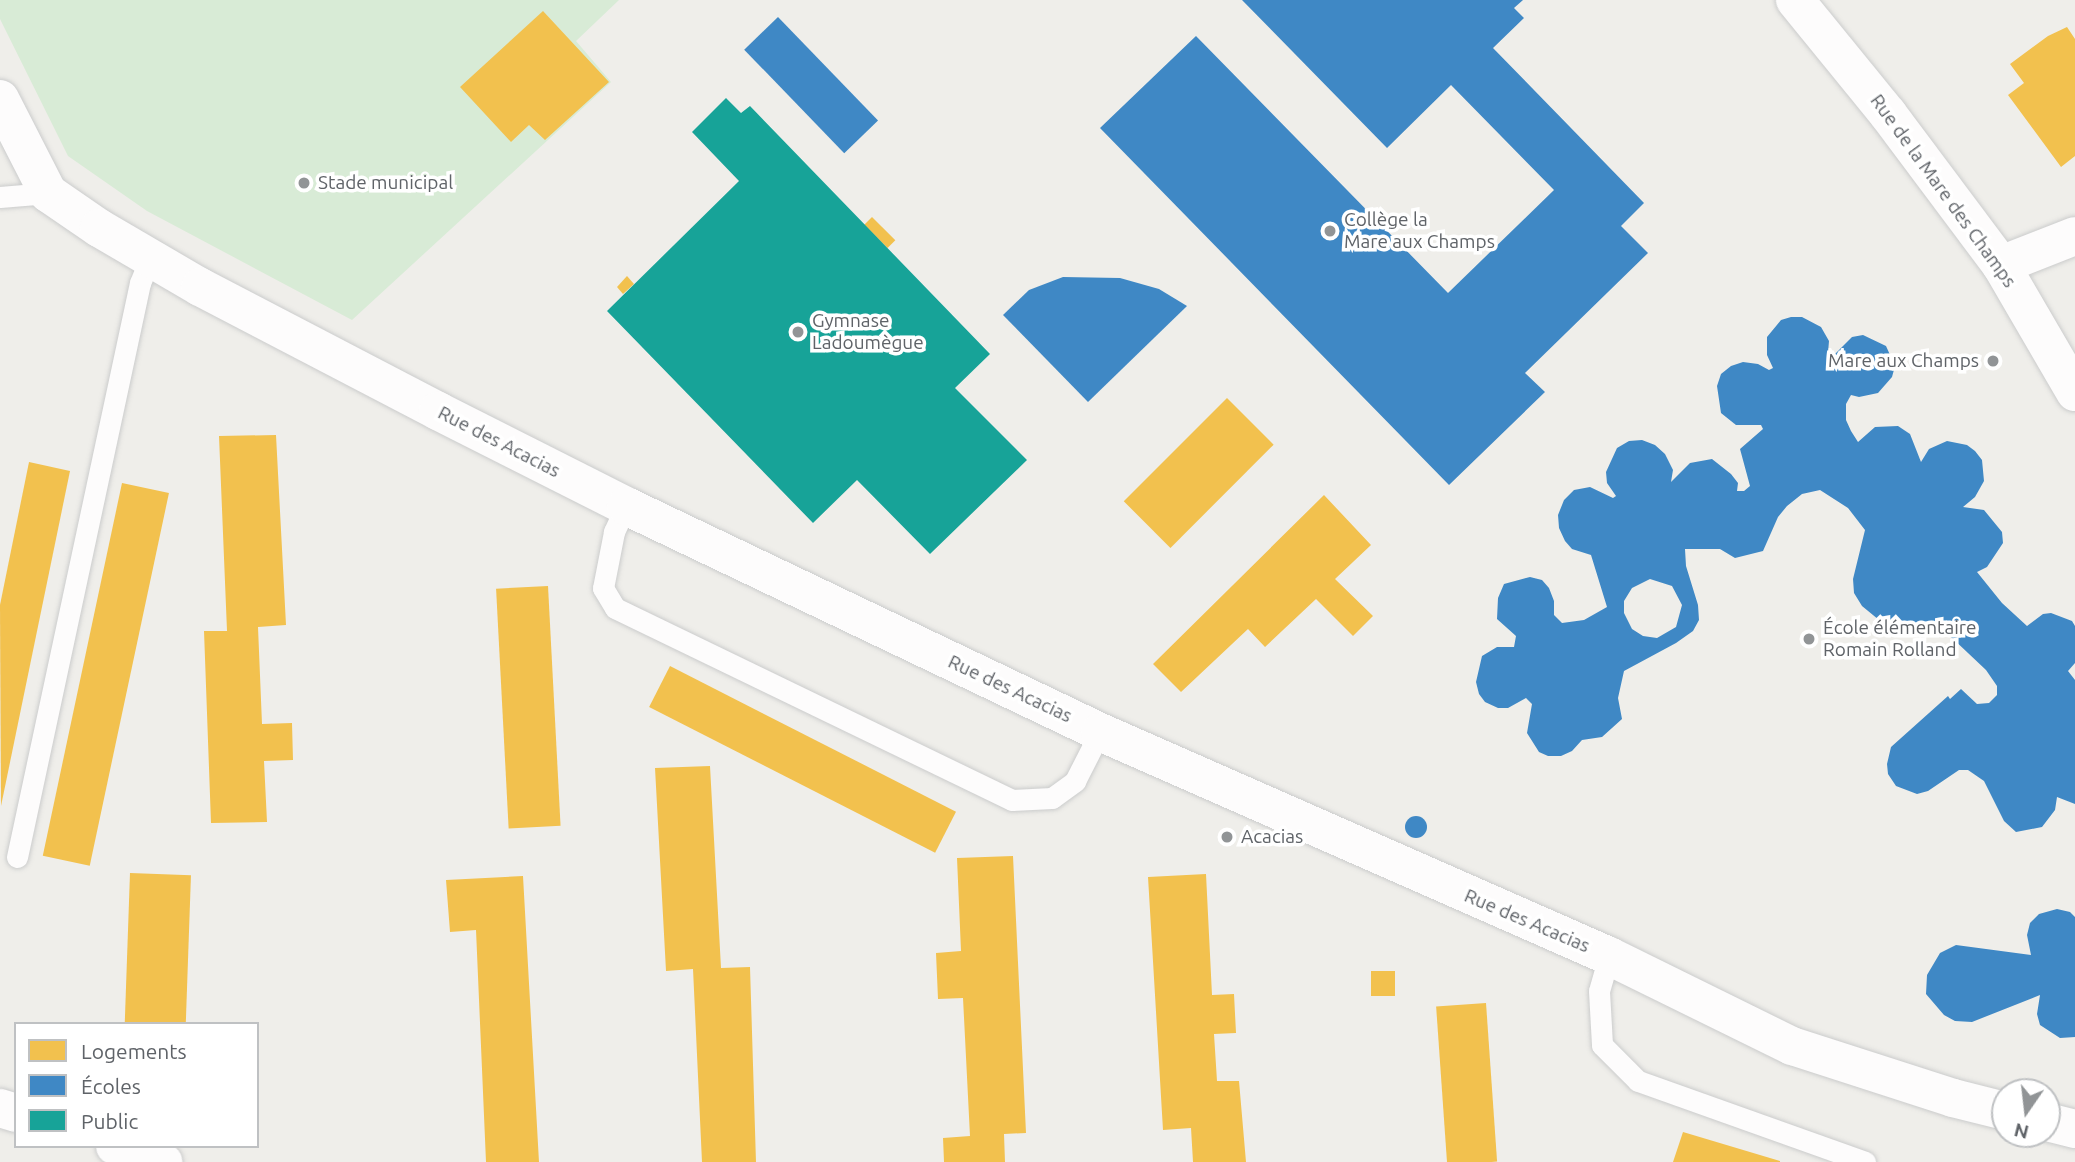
<!DOCTYPE html>
<meta charset="utf-8">
<style>
body{margin:0}
#map{position:relative;width:2075px;height:1162px;overflow:hidden;background:#efeeea;font-family:Ubuntu,sans-serif}
div>[style]{position:absolute}
.green>*{inset:0;background:#d8ebd6}
.homes>*{inset:0;background:#f2c14e;transform-origin:0 0}
.schools>*{inset:0;background:#3f88c5;transform-origin:0 0}
.round{border-radius:50%}
.public>*{inset:0;background:#17a398}
.roads{filter:drop-shadow(0 0 2px #cbcccc) drop-shadow(0 0 2px #cbcccc)}
.service>*{height:21px;margin:-10.5px;padding:0 10.5px;transform-origin:10.5px;border-radius:10.5px;background:#fdfcfc}
.minor>*{height:38px;margin:-19px;padding:0 19px;transform-origin:19px;border-radius:19px;background:#fdfcfc}
.dots>*{width:19px;height:19px;translate:-50% -50%;box-sizing:border-box;border:4px solid #fff;border-radius:50%}
span{translate:-50% -50%;white-space:nowrap;text-align:center;line-height:1.15;-webkit-text-stroke:7px #fff;paint-order:stroke}
.poi-label{font-size:19px;color:#5f6368}
.left{translate:0 -50%;text-align:left}
.right{translate:-100% -50%;text-align:right}
.street-label{font-size:19px;color:#5f6368}
.legend{position:absolute;left:14px;top:1022px;width:245px;height:126px;box-sizing:border-box;background:#fff;border:2px solid #bfc1c3;margin:0;padding:9px 12px;list-style:none;font-size:21px;color:#5f6368}
.legend li{display:flex;align-items:center;gap:14px;height:35px}
.legend b{width:35px;border:2px solid #bfc1c3}
.north{position:absolute;left:1991px;top:1078px;width:70px;height:70px;box-sizing:border-box;background:#fff;border:2px solid #bfc1c3;border-radius:50%;rotate:194deg;font-size:19px;font-weight:700;line-height:28px;text-align:center;color:#5f6368}
.north::after{content:'';display:block;margin:auto;width:24px;height:32px;background:#919496;clip-path:polygon(50% 0,100% 100%,50% 72%,0 100%)}
</style>
<div id="map">
<div class="green">
<i style="clip-path:polygon(0 0,619px 0,576px 41px,611px 82px,352px 320px,147px 211px,68px 156px,0 19px)"></i>
</div>
<div class="homes">
<i style="clip-path:polygon(543px 11px,609px 82px,545px 140px,529px 125px,511px 142px,460px 87px)"></i>
<i style="clip-path:polygon(2067px 27px,2075px 39px,2075px 156px,2061px 167px,2008px 95px,2024px 83px,2010px 64px,2048px 36px)"></i>
<i style="left:872px;top:217px;width:33px;height:11px;rotate:45deg"></i>
<i style="clip-path:polygon(627px 276px,634px 284px,623px 294px,617px 287px)"></i>
<i style="left:1227px;top:398px;width:66px;height:146px;rotate:45deg"></i>
<i style="clip-path:polygon(276px 435px,286px 625px,258px 627px,262px 724px,292px 723px,293px 760px,264px 761px,267px 822px,211px 823px,204px 631px,227px 631px,219px 436px)"></i>
<i style="clip-path:polygon(29px 462px,70px 471px,1px 806px,0 605px)"></i>
<i style="left:122px;top:483px;width:48px;height:381px;rotate:12deg"></i>
<i style="clip-path:polygon(1324px 495px,1371px 545px,1335px 579px,1373px 616px,1353px 636px,1316px 599px,1265px 647px,1248px 629px,1181px 692px,1153px 664px)"></i>
<i style="left:548px;top:586px;width:240px;height:52px;rotate:87deg"></i>
<i style="left:670px;top:666px;width:321px;height:46px;rotate:27deg"></i>
<i style="clip-path:polygon(710px 766px,721px 968px,750px 967px,756px 1162px,702px 1162px,693px 969px,666px 971px,655px 768px)"></i>
<i style="clip-path:polygon(1013px 856px,1026px 1133px,1004px 1134px,1005px 1162px,944px 1162px,943px 1138px,970px 1136px,963px 998px,938px 999px,936px 953px,961px 951px,957px 858px)"></i>
<i style="left:130px;top:873px;width:61px;height:151px;rotate:2deg"></i>
<i style="clip-path:polygon(1206px 874px,1212px 995px,1234px 994px,1236px 1033px,1214px 1034px,1217px 1081px,1239px 1081px,1246px 1162px,1193px 1162px,1191px 1128px,1163px 1130px,1148px 877px)"></i>
<i style="clip-path:polygon(523px 876px,539px 1162px,486px 1162px,476px 930px,450px 932px,446px 880px)"></i>
<i style="left:1371px;top:971px;width:24px;height:25px"></i>
<i style="left:1486px;top:1003px;width:159px;height:50px;rotate:86deg"></i>
<i style="clip-path:polygon(1683px 1132px,1780px 1161px,1780px 1162px,1673px 1162px)"></i>
</div>
<div class="schools">
<i style="clip-path:polygon(1242px 0,1523px 0,1514px 8px,1524px 18px,1493px 48px,1644px 203px,1621px 226px,1648px 253px,1525px 373px,1545px 392px,1449px 485px,1100px 128px,1196px 36px,1448px 293px,1554px 190px,1451px 85px,1387px 148px)"></i>
<i style="left:778px;top:17px;width:144px;height:47px;rotate:46deg"></i>
<i style="clip-path:polygon(1063px 277px,1120px 278px,1159px 289px,1187px 306px,1088px 402px,1003px 315px,1029px 290px)"></i>
<i style="clip-path:polygon(evenodd,1791px 317px,1802px 317px,1821px 327px,1829px 341px,1828px 353px,1834px 355px,1852px 337px,1863px 335px,1886px 346px,1895px 366px,1892px 377px,1878px 393px,1859px 397px,1851px 395px,1846px 404px,1846px 420px,1851px 431px,1858px 442px,1875px 427px,1898px 426px,1910px 434px,1921px 462px,1929px 449px,1947px 441px,1967px 445px,1975px 451px,1982px 460px,1984px 481px,1975px 497px,1963px 507px,1984px 510px,2002px 532px,2003px 543px,1987px 567px,1977px 572px,2002px 603px,2027px 626px,2043px 614px,2051px 613px,2072px 621px,2075px 626px,2075px 663px,2068px 671px,2075px 680px,2075px 804px,2057px 797px,2055px 810px,2042px 827px,2016px 832px,2004px 821px,1984px 781px,1968px 770px,1959px 770px,1928px 791px,1917px 794px,1896px 786px,1888px 774px,1887px 764px,1891px 747px,1948px 696px,1950px 699px,1961px 689px,1977px 704px,1989px 703px,1997px 695px,1997px 686px,1986px 670px,1950px 636px,1927px 630px,1890px 629px,1862px 606px,1854px 593px,1853px 579px,1865px 530px,1848px 508px,1820px 490px,1802px 494px,1787px 506px,1778px 517px,1763px 551px,1735px 558px,1720px 549px,1685px 549px,1686px 566px,1698px 605px,1699px 620px,1693px 631px,1676px 643px,1624px 671px,1618px 698px,1622px 719px,1602px 737px,1582px 740px,1572px 751px,1561px 756px,1548px 756px,1539px 752px,1527px 733px,1532px 704px,1526px 698px,1508px 708px,1498px 708px,1485px 702px,1479px 694px,1476px 682px,1482px 656px,1497px 647px,1514px 647px,1516px 636px,1497px 619px,1498px 598px,1504px 584px,1530px 577px,1542px 580px,1549px 588px,1554px 601px,1554px 615px,1562px 623px,1584px 620px,1607px 607px,1591px 555px,1572px 549px,1565px 541px,1559px 528px,1558px 515px,1564px 500px,1574px 490px,1590px 487px,1613px 498px,1616px 496px,1607px 483px,1606px 472px,1617px 448px,1629px 441px,1642px 440px,1655px 445px,1665px 454px,1673px 470px,1671px 482px,1690px 463px,1712px 459px,1731px 474px,1738px 483px,1737px 491px,1744px 491px,1750px 486px,1740px 449px,1763px 429px,1761px 425px,1736px 425px,1721px 413px,1717px 386px,1721px 374px,1731px 366px,1743px 362px,1758px 364px,1769px 370px,1773px 368px,1767px 355px,1767px 337px,1781px 320px,1791px 317px,1650px 579px,1672px 586px,1682px 605px,1676px 627px,1657px 638px,1643px 636px,1632px 629px,1624px 613px,1624px 601px,1632px 588px,1650px 579px)"></i>
<i class="round" style="left:1405px;top:816px;width:22px;height:22px"></i>
<i style="clip-path:polygon(2057px 909px,2070px 912px,2075px 917px,2075px 1037px,2060px 1038px,2040px 1025px,2037px 1014px,2040px 995px,1972px 1022px,1955px 1021px,1944px 1015px,1926px 994px,1927px 975px,1940px 953px,1956px 945px,2031px 955px,2027px 935px,2030px 923px,2039px 914px)"></i>
</div>
<div class="public">
<i style="clip-path:polygon(726px 98px,741px 113px,750px 106px,990px 354px,955px 388px,1027px 460px,930px 554px,857px 480px,813px 523px,607px 311px,739px 181px,692px 132px)"></i>
</div>
<div class="roads">
<div class="service">
<i style="left:0;top:197px;width:48px;rotate:-4.8deg"></i>
<i style="left:626px;top:506px;width:29px;rotate:115deg"></i>
<i style="left:614px;top:532px;width:57px;rotate:101.1deg"></i>
<i style="left:603px;top:588px;width:23px;rotate:59deg"></i>
<i style="left:615px;top:608px;width:441px;rotate:25.8deg"></i>
<i style="left:1012px;top:800px;width:40px;rotate:-2.9deg"></i>
<i style="left:1052px;top:798px;width:29px;rotate:-36deg"></i>
<i style="left:1075px;top:781px;width:55px;rotate:-63deg"></i>
<i style="left:17px;top:857px;width:587px;rotate:-77.91deg"></i>
<i style="left:140px;top:283px;width:27px;rotate:-68deg"></i>
<i style="left:1609px;top:956px;width:36px;rotate:106deg"></i>
<i style="left:1599px;top:991px;width:54px;rotate:86.8deg"></i>
<i style="left:1602px;top:1045px;width:51px;rotate:45deg"></i>
<i style="left:1638px;top:1081px;width:241px;rotate:19.6deg"></i>
</div>
<div class="minor">
<i style="left:1795px;top:0;width:147px;rotate:50.8deg"></i>
<i style="left:1888px;top:114px;width:189px;rotate:53.2deg"></i>
<i style="left:2001px;top:265px;width:147px;rotate:59.8deg"></i>
<i style="left:0;top:99px;width:106px;rotate:62.9deg"></i>
<i style="left:48px;top:193px;width:62px;rotate:34.5deg"></i>
<i style="left:99px;top:228px;width:117px;rotate:30.3deg"></i>
<i style="left:200px;top:287px;width:268px;rotate:27.5deg"></i>
<i style="left:438px;top:411px;width:211px;rotate:26.8deg"></i>
<i style="left:626px;top:506px;width:525px;rotate:25.49deg"></i>
<i style="left:1100px;top:732px;width:556px;rotate:23.75deg"></i>
<i style="left:1609px;top:956px;width:204px;rotate:26.2deg"></i>
<i style="left:1792px;top:1046px;width:169px;rotate:17.9deg"></i>
<i style="left:1953px;top:1098px;width:54px;rotate:14deg"></i>
<i style="left:2001px;top:265px;width:79px;rotate:-21.4deg"></i>
<i style="left:0;top:1108px;width:17px;rotate:17deg"></i>
<i style="left:2047px;top:1122px;width:29px;rotate:14deg"></i>
<i style="left:115px;top:1146px;width:51px;rotate:18.4deg"></i>
</div>
</div>
<div class="dots">
<i style="left:304px;top:183px;background:#919496"></i>
<i style="left:1330px;top:231px;background:#919496"></i>
<i style="left:798px;top:332px;background:#919496"></i>
<i style="left:1993px;top:361px;background:#919496"></i>
<i style="left:1809px;top:639px;background:#919496"></i>
<i style="left:1227px;top:837px;background:#919496"></i>
</div>
<div class="poi-label">
<span class="left" style="left:318px;top:183px">Stade municipal</span>
<span class="left" style="left:1344px;top:231px">Collège la<br>Mare aux Champs</span>
<span class="left" style="left:812px;top:332px">Gymnase<br>Ladoumègue</span>
<span class="right" style="left:1979px;top:361px">Mare aux Champs</span>
<span class="left" style="left:1823px;top:639px">École élémentaire<br>Romain Rolland</span>
<span class="left" style="left:1241px;top:837px">Acacias</span>
</div>
<div class="street-label">
<span style="left:1943px;top:191px;rotate:54deg">Rue de la Mare des Champs</span>
<span style="left:499px;top:442px;rotate:27deg">Rue des Acacias</span>
<span style="left:1010px;top:689px;rotate:25deg">Rue des Acacias</span>
<span style="left:1527px;top:921px;rotate:23deg">Rue des Acacias</span>
</div>
<ul class="legend">
<li><b style="height:19px;background:#f2c14e"></b>Logements</li>
<li><b style="height:19px;background:#3f88c5"></b>Écoles</li>
<li><b style="height:19px;background:#17a398"></b>Public</li>
</ul>
<div class="north">N</div>
</div>
